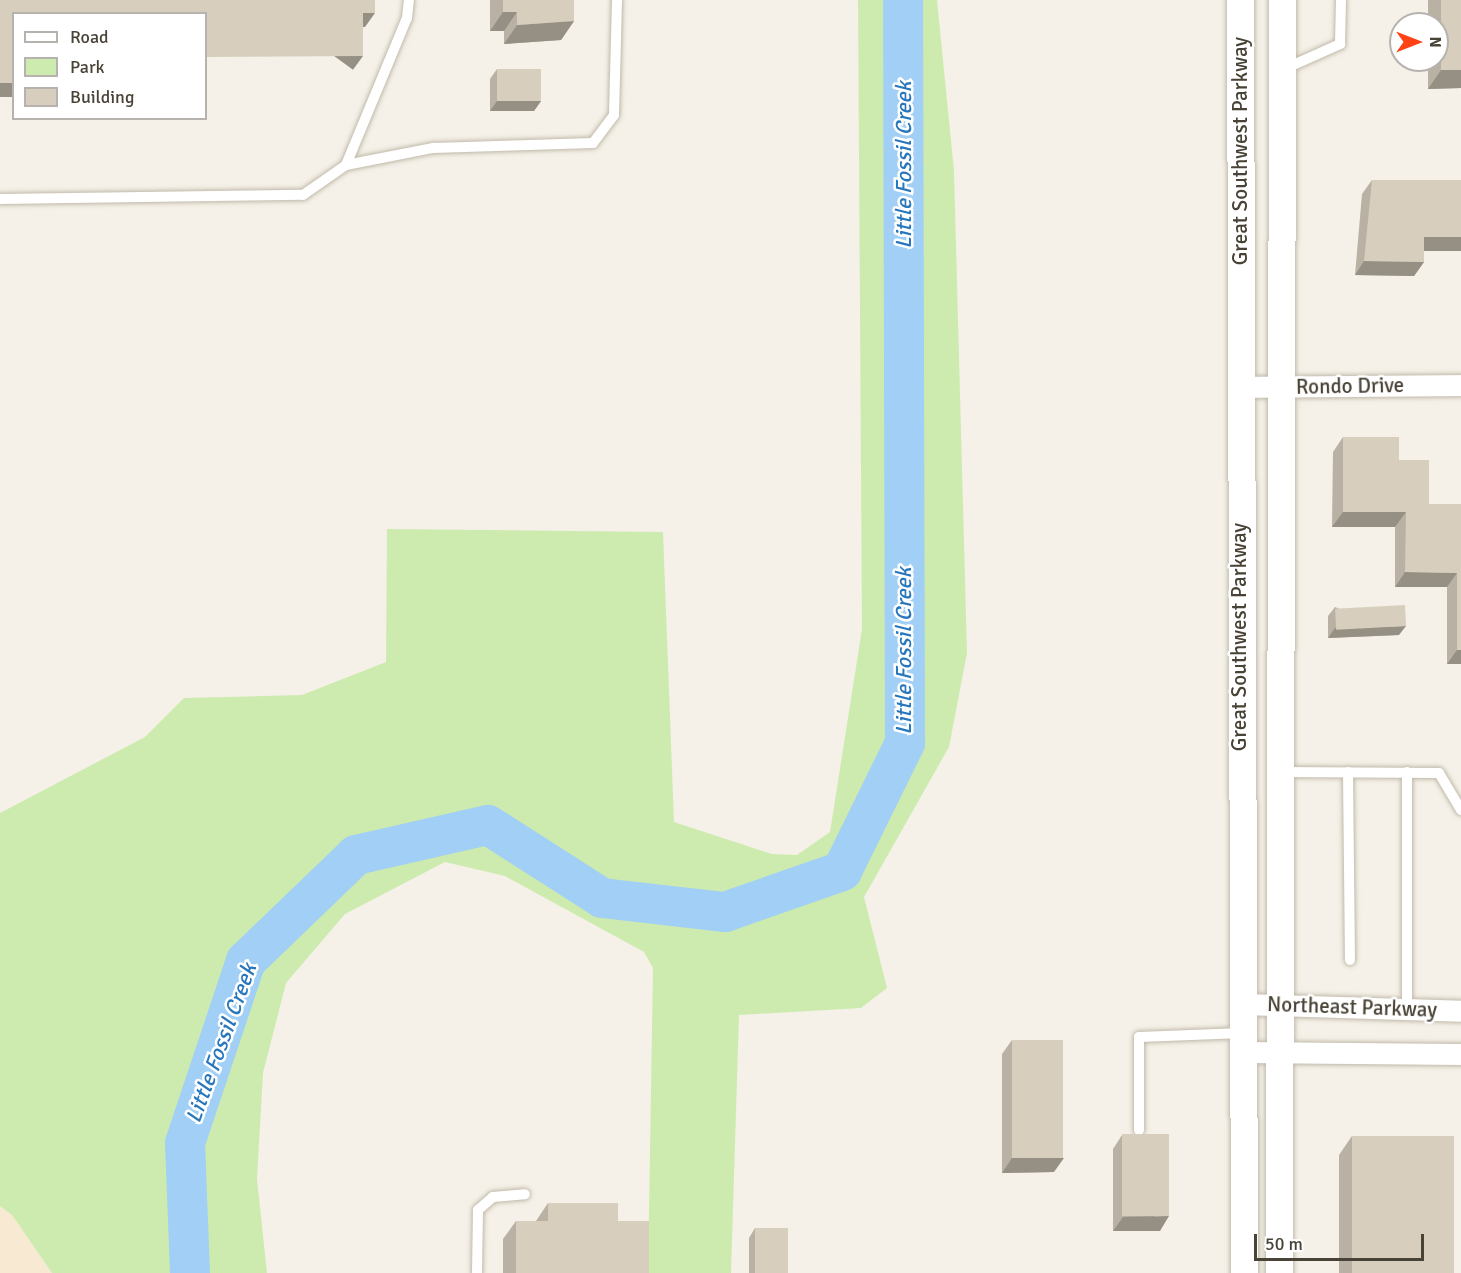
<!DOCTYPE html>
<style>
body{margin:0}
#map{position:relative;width:1461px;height:1273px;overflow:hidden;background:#f5f1e8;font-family:Signika,sans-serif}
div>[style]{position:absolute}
.commercial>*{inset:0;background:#f8e9d2}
.green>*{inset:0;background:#cdebaf}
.river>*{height:40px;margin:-20px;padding:0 20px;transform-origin:20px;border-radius:20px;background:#a1cff5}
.roads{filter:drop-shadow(0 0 2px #c1baaa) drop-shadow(0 0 2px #c1baaa)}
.service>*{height:10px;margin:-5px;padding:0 5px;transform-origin:5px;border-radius:5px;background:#fff}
.minor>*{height:21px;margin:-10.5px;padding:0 10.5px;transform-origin:10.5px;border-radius:10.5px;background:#fff}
.tertiary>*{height:27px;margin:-13.5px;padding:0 13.5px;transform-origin:13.5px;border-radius:13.5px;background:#fff}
.wall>*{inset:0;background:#b9b1a3}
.shaded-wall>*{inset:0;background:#969084;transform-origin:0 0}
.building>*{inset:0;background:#d7cebd;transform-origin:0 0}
span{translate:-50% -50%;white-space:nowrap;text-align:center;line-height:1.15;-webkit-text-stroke:5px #fff;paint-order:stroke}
.street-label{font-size:21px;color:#494236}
.water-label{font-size:22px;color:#2877bc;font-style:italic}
.legend{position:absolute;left:12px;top:12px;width:195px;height:108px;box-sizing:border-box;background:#fff;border:2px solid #b6b3af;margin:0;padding:8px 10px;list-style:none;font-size:18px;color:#494236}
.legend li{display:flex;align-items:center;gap:12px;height:30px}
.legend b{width:30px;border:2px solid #b6b3af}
.north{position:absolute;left:1389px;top:12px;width:60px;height:60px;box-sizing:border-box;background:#fff;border:2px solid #b6b3af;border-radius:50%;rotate:90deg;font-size:16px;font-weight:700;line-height:24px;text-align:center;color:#494236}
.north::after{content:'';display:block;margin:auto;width:21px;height:27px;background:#ff4215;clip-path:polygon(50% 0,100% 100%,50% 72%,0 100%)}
.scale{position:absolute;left:1254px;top:1234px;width:170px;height:27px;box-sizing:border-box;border:3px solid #494236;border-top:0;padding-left:8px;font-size:18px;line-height:21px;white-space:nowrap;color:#494236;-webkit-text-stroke:4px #fff;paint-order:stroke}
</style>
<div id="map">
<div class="commercial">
<i style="clip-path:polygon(0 1206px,12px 1215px,52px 1273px,0 1273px)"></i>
</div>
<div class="green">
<i style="clip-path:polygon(858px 0,937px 0,954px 171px,967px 653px,949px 747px,864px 897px,887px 988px,861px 1008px,739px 1015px,731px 1273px,648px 1273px,653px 968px,644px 952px,505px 876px,445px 862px,345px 914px,286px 983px,263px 1073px,257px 1179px,267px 1273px,52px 1273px,12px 1215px,0 1206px,0 813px,145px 737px,184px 698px,302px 695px,386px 662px,387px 529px,663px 532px,674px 822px,772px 854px,797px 855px,830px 832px,862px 629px)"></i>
</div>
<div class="river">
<i style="left:190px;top:1273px;width:130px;rotate:-92.2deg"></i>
<i style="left:185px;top:1143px;width:192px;rotate:-71.5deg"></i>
<i style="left:246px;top:961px;width:153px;rotate:-43.9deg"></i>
<i style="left:356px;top:855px;width:135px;rotate:-12.8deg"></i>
<i style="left:488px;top:825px;width:135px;rotate:32.6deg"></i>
<i style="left:602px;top:898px;width:124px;rotate:6.5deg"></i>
<i style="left:725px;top:912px;width:124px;rotate:-19.3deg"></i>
<i style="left:842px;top:871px;width:143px;rotate:-63.8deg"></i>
<i style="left:905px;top:743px;width:743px;rotate:-90.15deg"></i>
</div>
<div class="roads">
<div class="service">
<i style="left:1282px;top:70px;width:64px;rotate:-24.1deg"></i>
<i style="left:1340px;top:44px;width:44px;rotate:-88.7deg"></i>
<i style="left:346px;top:165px;width:89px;rotate:-11.1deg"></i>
<i style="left:433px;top:148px;width:160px;rotate:-1.8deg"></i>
<i style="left:593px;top:143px;width:35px;rotate:-53deg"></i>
<i style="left:614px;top:115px;width:115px;rotate:-88.5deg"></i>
<i style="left:0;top:199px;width:303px;rotate:-0.8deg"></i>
<i style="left:303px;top:195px;width:52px;rotate:-34.9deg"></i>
<i style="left:346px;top:165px;width:159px;rotate:-67.5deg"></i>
<i style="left:407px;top:18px;width:18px;rotate:-84deg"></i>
<i style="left:1280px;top:772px;width:159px;rotate:0.4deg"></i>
<i style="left:1439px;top:773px;width:43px;rotate:59.3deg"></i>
<i style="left:1348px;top:772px;width:188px;rotate:89.4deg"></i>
<i style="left:1407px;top:772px;width:238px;rotate:90deg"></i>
<i style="left:1139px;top:1130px;width:93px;rotate:-90deg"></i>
<i style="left:1139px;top:1037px;width:104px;rotate:-2.2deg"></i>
<i style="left:477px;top:1273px;width:63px;rotate:-89.1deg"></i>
<i style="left:478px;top:1210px;width:20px;rotate:-41deg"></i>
<i style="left:493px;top:1197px;width:32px;rotate:-5deg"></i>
</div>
<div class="minor">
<i style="left:1239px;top:387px;width:222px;rotate:-0.5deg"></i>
<i style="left:1243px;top:1004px;width:218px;rotate:1.8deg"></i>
<i style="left:1243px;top:1052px;width:218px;rotate:0.5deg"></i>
</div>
<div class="tertiary">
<i style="left:1240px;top:0;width:1273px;rotate:89.82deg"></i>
<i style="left:1279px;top:1273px;width:1273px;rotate:-89.86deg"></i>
</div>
</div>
<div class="wall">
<i style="clip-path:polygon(490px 0,574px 0,574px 21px,561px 40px,504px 44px,504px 31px,490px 31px)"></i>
<i style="clip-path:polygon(1428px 0,1461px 0,1461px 88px,1428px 89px,1428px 60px,1437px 60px,1437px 24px,1428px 24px)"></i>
<i style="clip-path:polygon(497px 69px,541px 101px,534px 111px,490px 111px,490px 79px)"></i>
<i style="clip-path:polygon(1372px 180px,1461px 251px,1424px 251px,1424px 262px,1414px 276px,1355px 275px,1362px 194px)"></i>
<i style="clip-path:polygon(1343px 437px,1399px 460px,1429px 504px,1461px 504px,1461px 664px,1447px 664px,1447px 587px,1395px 587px,1395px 527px,1332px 527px,1333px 452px)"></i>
<i style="clip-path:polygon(1335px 607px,1399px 635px,1328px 638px,1328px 616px)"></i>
<i style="clip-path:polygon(1012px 1040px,1054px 1172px,1002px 1173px,1002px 1054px)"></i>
<i style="clip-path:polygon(1122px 1135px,1160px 1231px,1113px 1231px,1113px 1149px)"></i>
<i style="clip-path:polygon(1352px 1136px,1454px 1273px,1339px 1273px,1339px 1155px)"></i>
<i style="clip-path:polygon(548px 1203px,618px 1221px,649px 1273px,503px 1273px,503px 1239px,516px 1221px,536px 1221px)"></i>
<i style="clip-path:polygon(755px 1228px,788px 1273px,749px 1273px,749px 1238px)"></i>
</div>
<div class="shaded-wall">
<i style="clip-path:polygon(503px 12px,517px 12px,504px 31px,490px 31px)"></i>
<i style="clip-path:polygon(363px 13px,375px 13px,365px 27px,353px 27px)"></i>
<i style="clip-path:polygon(574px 21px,561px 40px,504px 44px,517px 25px)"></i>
<i style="left:363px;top:56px;width:17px;height:157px;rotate:126deg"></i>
<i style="clip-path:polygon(1441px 70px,1461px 70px,1461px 88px,1428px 89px)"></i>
<i style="left:0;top:83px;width:14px;height:14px"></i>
<i style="clip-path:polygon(497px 101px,541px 101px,534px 111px,490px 111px)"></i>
<i style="clip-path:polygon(1424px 237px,1461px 237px,1461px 251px,1414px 251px)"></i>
<i style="clip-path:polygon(1364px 261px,1424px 262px,1414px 276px,1355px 275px)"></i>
<i style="clip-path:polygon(1343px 512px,1406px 512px,1395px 527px,1332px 527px)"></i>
<i style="clip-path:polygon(1405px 572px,1457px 573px,1447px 587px,1395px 587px)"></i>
<i style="clip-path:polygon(1406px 626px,1399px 635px,1328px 638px,1335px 628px)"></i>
<i style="clip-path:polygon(1457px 650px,1461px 650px,1461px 664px,1447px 664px)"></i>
<i style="clip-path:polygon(1012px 1158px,1064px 1158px,1054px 1172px,1002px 1173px)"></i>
<i style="clip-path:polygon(1169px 1216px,1160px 1231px,1113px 1231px,1123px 1217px)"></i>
</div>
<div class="building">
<i style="clip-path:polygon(0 0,375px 0,375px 13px,363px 13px,363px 56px,206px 57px,206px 14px,14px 14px,14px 83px,0 83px)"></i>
<i style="clip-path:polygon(503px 0,574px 0,574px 21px,517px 25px,517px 12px,503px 12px)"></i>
<i style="left:1441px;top:0;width:20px;height:70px"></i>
<i style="left:497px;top:69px;width:44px;height:32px"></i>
<i style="clip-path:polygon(1372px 180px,1461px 180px,1461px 237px,1424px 237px,1424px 262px,1364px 261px)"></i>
<i style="clip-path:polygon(1343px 437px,1399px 437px,1399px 460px,1429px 460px,1429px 504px,1461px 504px,1461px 650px,1457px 650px,1457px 573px,1405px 572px,1406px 512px,1343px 512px)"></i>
<i style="left:1405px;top:605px;width:21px;height:70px;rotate:87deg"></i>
<i style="left:1012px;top:1040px;width:51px;height:118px"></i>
<i style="left:1169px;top:1134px;width:82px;height:47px;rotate:90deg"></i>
<i style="left:1352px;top:1136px;width:102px;height:137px"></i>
<i style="clip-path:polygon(548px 1203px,618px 1203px,618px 1221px,649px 1221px,649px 1273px,516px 1273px,516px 1221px,548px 1221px)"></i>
<i style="left:755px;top:1228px;width:33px;height:45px"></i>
</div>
<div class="street-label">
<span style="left:1240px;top:151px;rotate:-90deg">Great Southwest Parkway</span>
<span style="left:1350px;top:386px;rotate:-1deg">Rondo Drive</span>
<span style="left:1239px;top:637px;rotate:-90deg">Great Southwest Parkway</span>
<span style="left:1352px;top:1007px;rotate:2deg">Northeast Parkway</span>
</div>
<div class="water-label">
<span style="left:904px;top:165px;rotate:-90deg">Little Fossil Creek</span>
<span style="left:904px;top:651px;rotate:-90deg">Little Fossil Creek</span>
<span style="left:221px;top:1043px;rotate:-70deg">Little Fossil Creek</span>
</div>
<ul class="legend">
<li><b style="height:8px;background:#fff"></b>Road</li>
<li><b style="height:16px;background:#cdebaf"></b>Park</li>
<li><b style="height:16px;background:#d7cebd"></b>Building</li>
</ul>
<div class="north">N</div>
<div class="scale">50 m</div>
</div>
